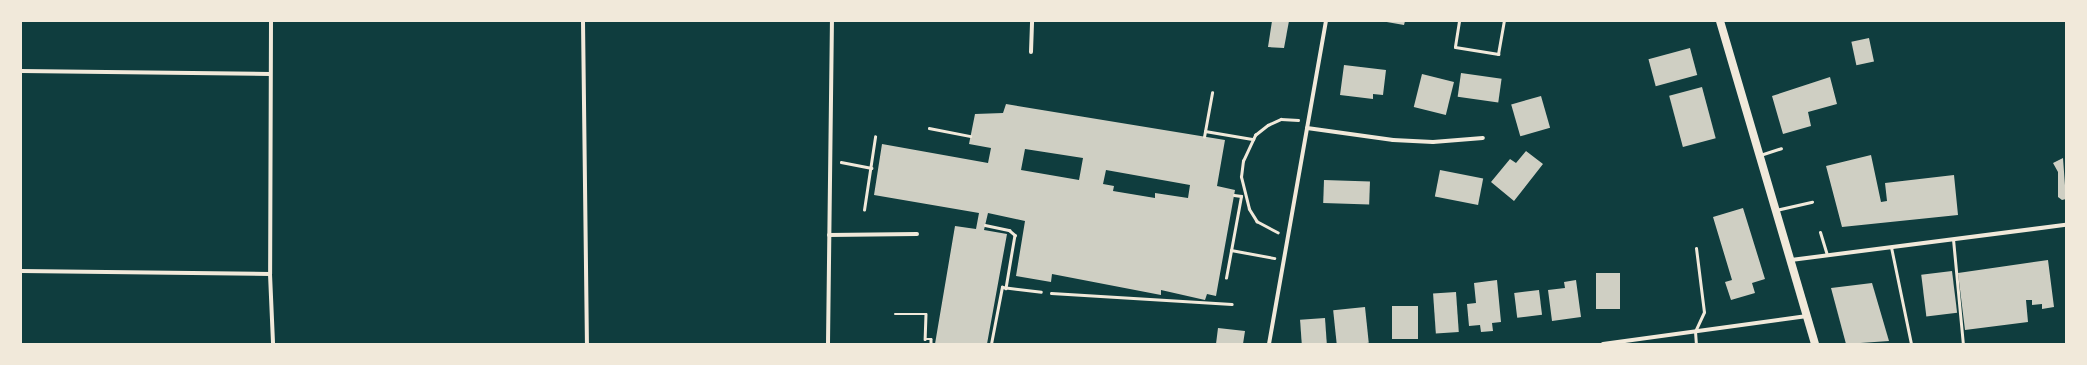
<!DOCTYPE html>
<style>
body{margin:0}
#map{position:relative;width:2087px;height:365px;overflow:hidden;background:#0f3d3e;font-family:"IBM Plex Sans",sans-serif}
div>[style]{position:absolute}
.building>*{inset:0;background:#cfcfc3;transform-origin:0 0}
.path>*{height:2.5px;margin:-1.25px;padding:0 1.25px;transform-origin:1.25px;border-radius:1.25px;background:#f1e9da}
.service>*{height:3px;margin:-1.5px;padding:0 1.5px;transform-origin:1.5px;border-radius:1.5px;background:#f1e9da}
.minor>*{height:4px;margin:-2px;padding:0 2px;transform-origin:2px;border-radius:2px;background:#f1e9da}
.secondary>*{height:8px;margin:-4px;padding:0 4px;transform-origin:4px;border-radius:4px;background:#f1e9da}
span{translate:-50% -50%;white-space:nowrap;text-align:center;line-height:1.15;-webkit-text-stroke:4px #f1e9da;paint-order:stroke}
.frame{position:absolute;inset:0;border:22px solid #f1e9da;pointer-events:none}
</style>
<div id="map">
<div class="building">
<i style="clip-path:polygon(1272px 21px,1289px 21px,1284px 48px,1268px 47px)"></i>
<i style="clip-path:polygon(1381px 21px,1405px 21px,1404px 25px)"></i>
<i style="left:1869px;top:38px;width:24px;height:18px;rotate:78deg"></i>
<i style="left:1690px;top:48px;width:28px;height:43px;rotate:75deg"></i>
<i style="clip-path:polygon(1344px 65px,1386px 70px,1383px 95px,1373px 94px,1373px 99px,1340px 95px)"></i>
<i style="left:1461px;top:73px;width:41px;height:24px;rotate:8deg"></i>
<i style="left:1422px;top:74px;width:33px;height:34px;rotate:14deg"></i>
<i style="clip-path:polygon(1830px 77px,1837px 104px,1808px 112px,1811px 126px,1783px 134px,1772px 96px)"></i>
<i style="left:1702px;top:87px;width:53px;height:34px;rotate:75deg"></i>
<i style="left:1541px;top:96px;width:33px;height:31px;rotate:74deg"></i>
<i style="clip-path:polygon(evenodd,1006px 104px,1225px 140px,1217px 186px,1235px 190px,1216px 296px,1207px 294px,1205px 300px,1161px 290px,1161px 295px,1052px 274px,1051px 282px,1016px 276px,1025px 221px,988px 213px,984px 230px,1007px 234px,987px 344px,935px 344px,955px 226px,976px 229px,979px 213px,874px 195px,882px 144px,988px 163px,991px 148px,969px 144px,975px 114px,1003px 113px,1006px 104px,1025px 149px,1083px 158px,1079px 180px,1021px 170px,1025px 149px,1006px 104px,1106px 170px,1190px 185px,1188px 198px,1155px 193px,1155px 198px,1113px 191px,1114px 186px,1103px 184px,1106px 170px)"></i>
<i style="clip-path:polygon(1526px 151px,1543px 164px,1514px 201px,1491px 182px,1510px 159px,1516px 163px)"></i>
<i style="clip-path:polygon(1871px 155px,1881px 202px,1887px 201px,1885px 183px,1954px 175px,1958px 215px,1842px 227px,1826px 166px)"></i>
<i style="clip-path:polygon(2063px 158px,2066px 199px,2062px 200px,2058px 197px,2058px 172px,2053px 163px)"></i>
<i style="left:1440px;top:170px;width:44px;height:27px;rotate:11deg"></i>
<i style="left:1324px;top:180px;width:46px;height:23px;rotate:2deg"></i>
<i style="clip-path:polygon(1743px 208px,1765px 279px,1752px 283px,1755px 293px,1731px 300px,1725px 282px,1732px 280px,1713px 217px)"></i>
<i style="clip-path:polygon(2048px 260px,2054px 307px,2042px 309px,2042px 304px,2032px 305px,2032px 300px,2026px 300px,2028px 322px,1965px 330px,1958px 273px)"></i>
<i style="left:1952px;top:271px;width:42px;height:31px;rotate:83deg"></i>
<i style="left:1596px;top:273px;width:24px;height:36px"></i>
<i style="clip-path:polygon(1497px 280px,1501px 322px,1492px 323px,1493px 331px,1481px 332px,1480px 325px,1469px 326px,1467px 304px,1476px 303px,1474px 283px)"></i>
<i style="clip-path:polygon(1576px 280px,1581px 317px,1552px 321px,1548px 290px,1565px 288px,1564px 282px)"></i>
<i style="clip-path:polygon(1872px 283px,1889px 341px,1846px 344px,1831px 288px)"></i>
<i style="left:1539px;top:290px;width:25px;height:25px;rotate:83deg"></i>
<i style="left:1456px;top:292px;width:40px;height:23px;rotate:86deg"></i>
<i style="left:1392px;top:306px;width:26px;height:33px"></i>
<i style="left:1365px;top:307px;width:36px;height:32px;rotate:84deg"></i>
<i style="left:1325px;top:318px;width:26px;height:25px;rotate:86deg"></i>
<i style="clip-path:polygon(1218px 328px,1245px 331px,1243px 344px,1216px 344px)"></i>
</div>
<div class="path">
<i style="left:929px;top:128px;width:42px;rotate:11deg"></i>
<i style="left:1205px;top:131px;width:49px;rotate:9.5deg"></i>
<i style="left:1204px;top:137px;width:45px;rotate:-79.7deg"></i>
<i style="left:841px;top:162px;width:31px;rotate:11deg"></i>
<i style="left:1234px;top:195px;width:7px;rotate:8deg"></i>
<i style="left:864px;top:210px;width:74px;rotate:-81.4deg"></i>
<i style="left:985px;top:225px;width:25px;rotate:12deg"></i>
<i style="left:1009px;top:230px;width:8px;rotate:40deg"></i>
<i style="left:1015px;top:235px;width:54px;rotate:99.6deg"></i>
<i style="left:1278px;top:233px;width:24px;rotate:-152deg"></i>
<i style="left:1257px;top:222px;width:15px;rotate:-122deg"></i>
<i style="left:1249px;top:209px;width:33px;rotate:-104deg"></i>
<i style="left:1241px;top:177px;width:16px;rotate:-83deg"></i>
<i style="left:1243px;top:161px;width:29px;rotate:-65deg"></i>
<i style="left:1255px;top:135px;width:16px;rotate:-38deg"></i>
<i style="left:1268px;top:125px;width:14px;rotate:-25deg"></i>
<i style="left:1281px;top:119px;width:17px;rotate:3deg"></i>
<i style="left:1231px;top:250px;width:44px;rotate:10.5deg"></i>
<i style="left:1226px;top:278px;width:83px;rotate:-79.6deg"></i>
<i style="left:895px;top:314px;width:31px"></i>
<i style="left:926px;top:314px;width:25px;rotate:92deg"></i>
<i style="left:925px;top:339px;width:6px"></i>
<i style="left:931px;top:339px;width:5px;rotate:90deg"></i>
<i style="left:991px;top:344px;width:58px;rotate:-79.1deg"></i>
<i style="left:1002px;top:287px;width:39px;rotate:7deg"></i>
</div>
<div class="service">
<i style="left:1459px;top:21px;width:26px;rotate:99deg"></i>
<i style="left:1455px;top:47px;width:44px;rotate:9.2deg"></i>
<i style="left:1498px;top:54px;width:34px;rotate:-80deg"></i>
<i style="left:1760px;top:155px;width:22px;rotate:-18deg"></i>
<i style="left:1776px;top:210px;width:37px;rotate:-13deg"></i>
<i style="left:1820px;top:232px;width:24px;rotate:73deg"></i>
<i style="left:1953px;top:239px;width:105px;rotate:84.6deg"></i>
<i style="left:1891px;top:247px;width:99px;rotate:78.3deg"></i>
<i style="left:1696px;top:248px;width:64px;rotate:82.9deg"></i>
<i style="left:1704px;top:312px;width:21px;rotate:115deg"></i>
<i style="left:1695px;top:331px;width:13px;rotate:86deg"></i>
<i style="left:1051px;top:293px;width:181px;rotate:3.5deg"></i>
</div>
<div class="minor">
<i style="left:271px;top:21px;width:253px;rotate:90.2deg"></i>
<i style="left:270px;top:274px;width:70px;rotate:87.5deg"></i>
<i style="left:583px;top:21px;width:323px;rotate:89.3deg"></i>
<i style="left:1031px;top:52px;width:31px;rotate:-88deg"></i>
<i style="left:21px;top:71px;width:249px;rotate:0.7deg"></i>
<i style="left:1307px;top:128px;width:87px;rotate:7.9deg"></i>
<i style="left:1393px;top:140px;width:40px;rotate:2.9deg"></i>
<i style="left:1433px;top:142px;width:50px;rotate:-4.6deg"></i>
<i style="left:829px;top:235px;width:88px;rotate:-0.7deg"></i>
<i style="left:1791px;top:260px;width:277px;rotate:-7.3deg"></i>
<i style="left:21px;top:271px;width:249px;rotate:0.7deg"></i>
<i style="left:828px;top:344px;width:323px;rotate:-89.3deg"></i>
<i style="left:1269px;top:344px;width:328px;rotate:-80deg"></i>
<i style="left:1603px;top:344px;width:206px;rotate:-7.8deg"></i>
</div>
<div class="secondary">
<i style="left:1720px;top:21px;width:337px;rotate:73.6deg"></i>
</div>
<div class="frame"></div>
</div>
